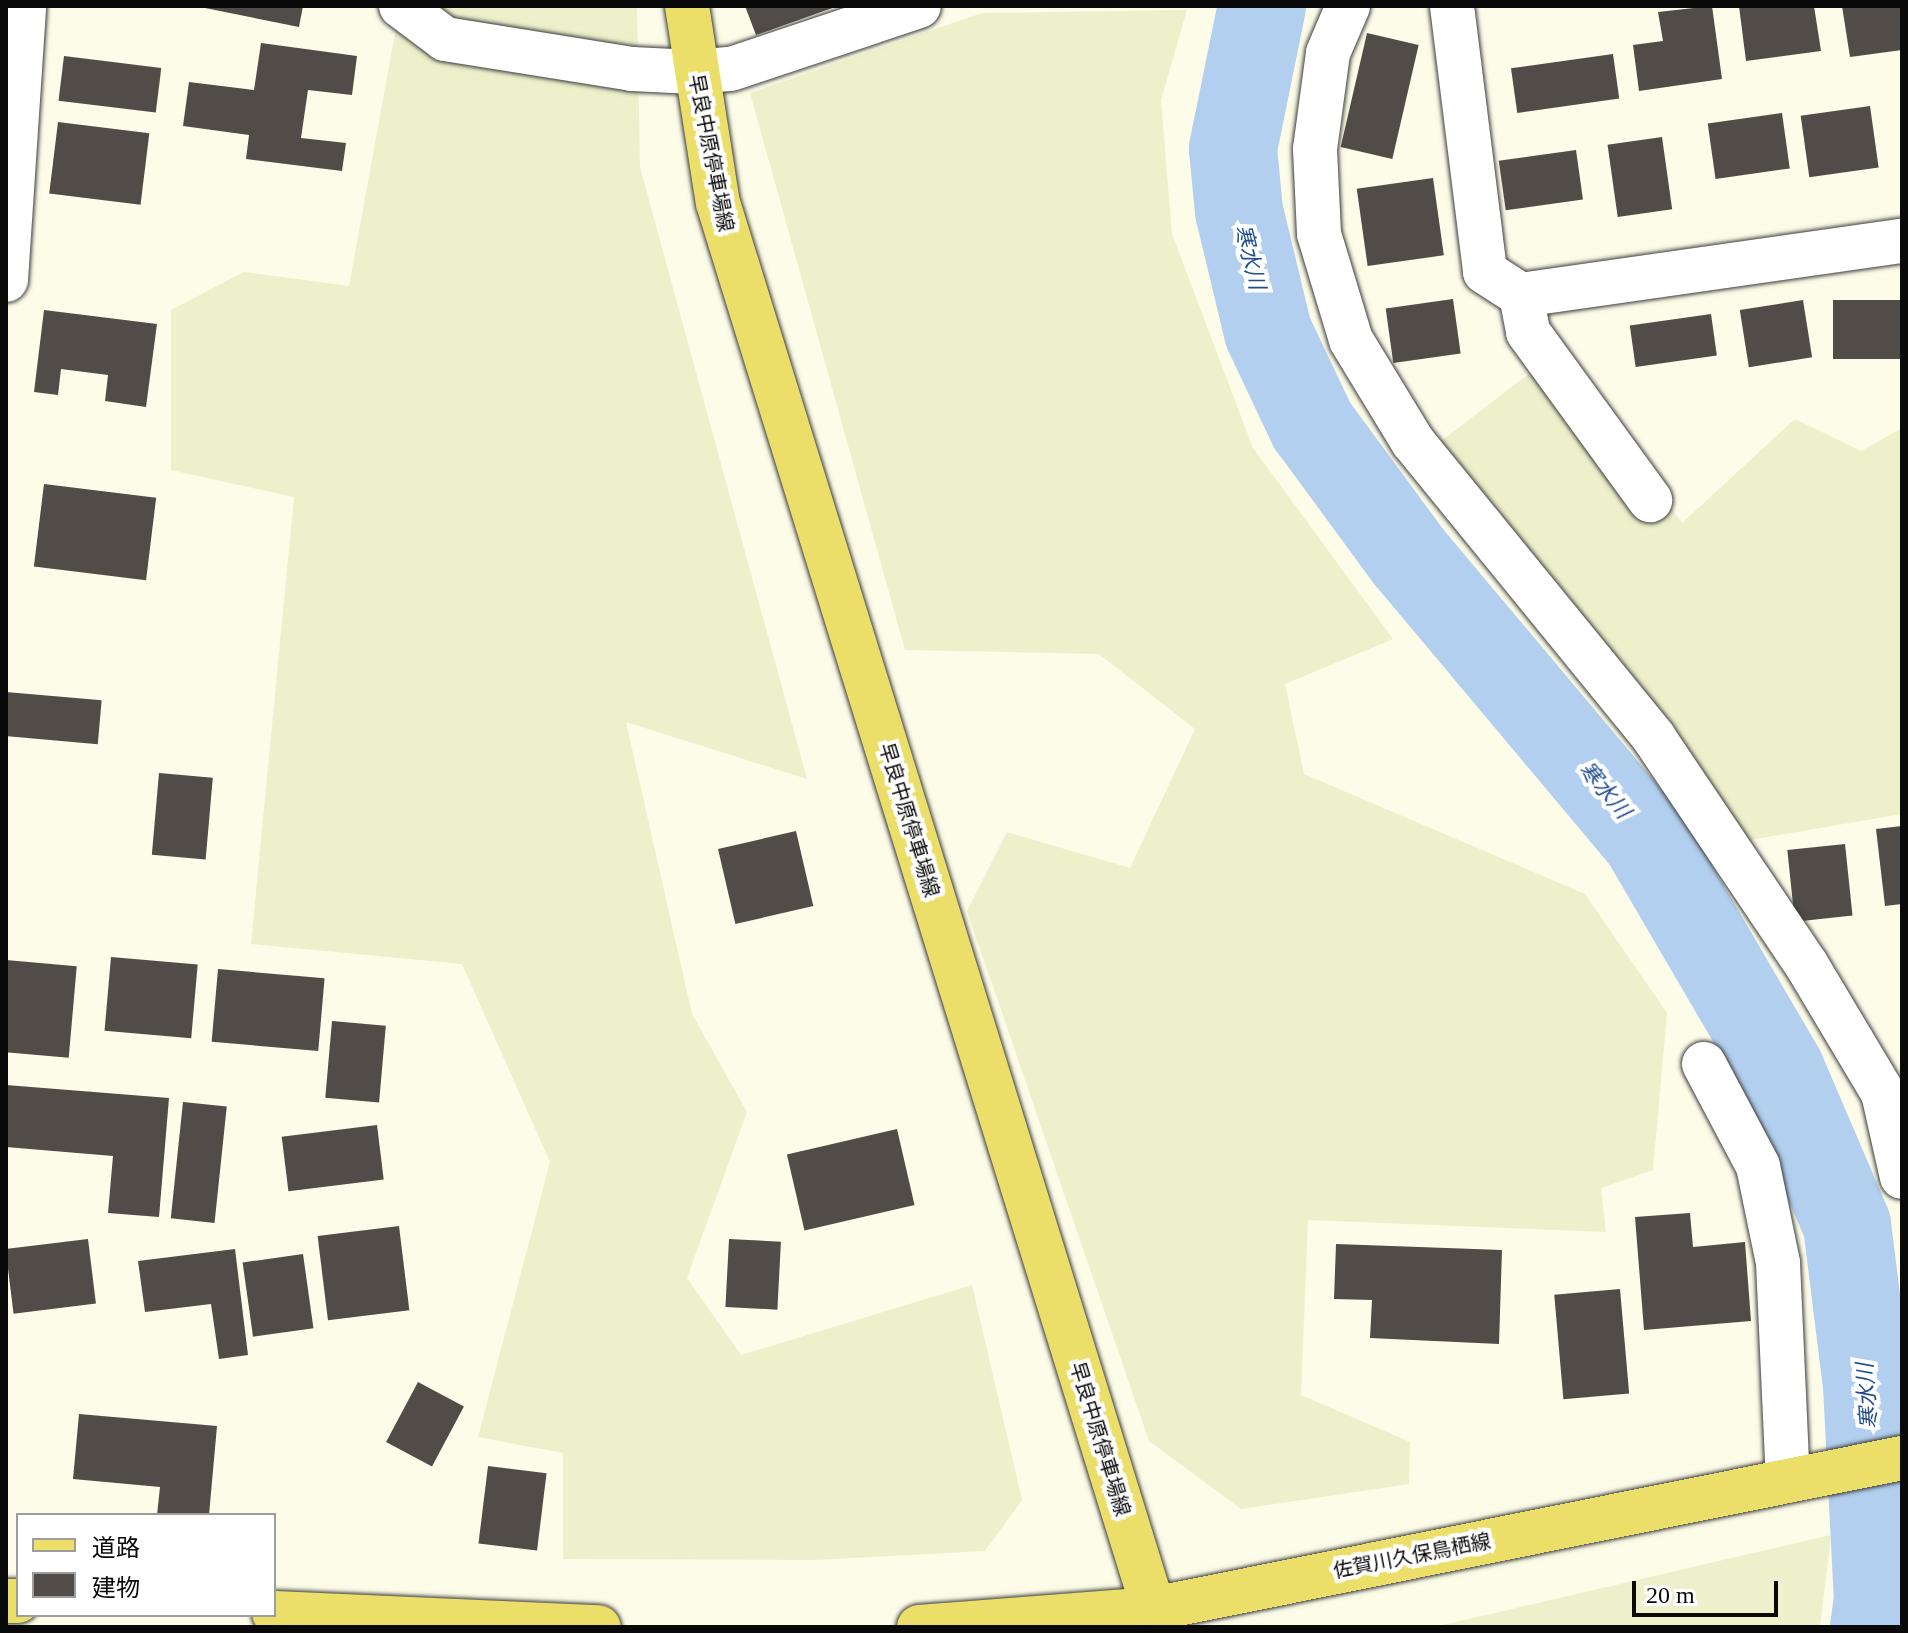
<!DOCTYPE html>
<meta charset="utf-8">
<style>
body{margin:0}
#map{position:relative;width:1908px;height:1633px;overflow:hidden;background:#fdfce8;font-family:"Times New Roman","Noto Sans JP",serif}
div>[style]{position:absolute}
.farmland>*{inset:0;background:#edf0cb}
.river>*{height:88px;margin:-44px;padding:0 44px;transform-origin:44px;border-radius:44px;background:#b2cfef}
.building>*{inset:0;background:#514c47;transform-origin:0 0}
.roads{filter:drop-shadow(0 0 2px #3c3c3c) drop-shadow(0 0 2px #3c3c3c)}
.minor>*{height:44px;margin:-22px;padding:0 22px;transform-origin:22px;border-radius:22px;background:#fff}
.major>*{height:44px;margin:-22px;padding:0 22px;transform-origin:22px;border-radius:22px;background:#ebdf6a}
span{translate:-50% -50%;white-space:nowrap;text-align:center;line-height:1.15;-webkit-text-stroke:8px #fff;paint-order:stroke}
.street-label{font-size:20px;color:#090909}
.water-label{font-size:22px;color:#204e8e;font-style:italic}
.frame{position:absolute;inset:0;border:8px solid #090909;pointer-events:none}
.legend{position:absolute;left:16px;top:1513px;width:260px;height:104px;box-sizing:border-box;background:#fff;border:2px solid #9d9d9d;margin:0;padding:10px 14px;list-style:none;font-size:24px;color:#090909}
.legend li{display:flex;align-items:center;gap:16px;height:40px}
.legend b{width:40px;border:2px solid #9d9d9d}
.scale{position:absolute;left:1632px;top:1581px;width:146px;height:36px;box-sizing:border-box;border:4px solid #090909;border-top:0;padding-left:10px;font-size:24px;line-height:28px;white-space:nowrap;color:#090909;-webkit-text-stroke:6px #fff;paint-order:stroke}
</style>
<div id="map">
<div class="farmland">
<i style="clip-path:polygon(400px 6px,637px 6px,640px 167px,807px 779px,626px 722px,692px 1014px,747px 1112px,687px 1278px,741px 1355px,972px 1285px,1022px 1500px,985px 1551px,816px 1560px,563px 1559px,563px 1453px,478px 1437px,550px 1162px,462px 964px,251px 944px,294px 497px,171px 470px,171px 310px,244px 272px,349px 286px)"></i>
<i style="clip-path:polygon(1187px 10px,1161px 100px,1172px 234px,1253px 448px,1393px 639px,1285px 684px,1304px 774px,1585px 894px,1667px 1013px,1653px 1170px,1601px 1188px,1606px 1232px,1308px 1220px,1301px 1395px,1410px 1442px,1409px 1484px,1241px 1509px,1149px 1441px,967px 911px,1007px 832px,1130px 868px,1195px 729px,1099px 654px,905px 650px,750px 93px,982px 13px)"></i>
<i style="clip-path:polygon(1561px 349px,1682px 523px,1795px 419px,1861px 451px,1902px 428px,1902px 814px,1750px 840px,1436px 445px)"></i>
<i style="clip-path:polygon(1831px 1535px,1820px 1627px,1434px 1627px)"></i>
</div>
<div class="river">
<i style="left:1262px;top:6px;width:146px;rotate:101.5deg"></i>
<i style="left:1233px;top:149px;width:62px;rotate:84.5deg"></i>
<i style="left:1239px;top:211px;width:124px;rotate:76.5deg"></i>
<i style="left:1268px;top:332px;width:103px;rotate:64.7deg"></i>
<i style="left:1312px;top:425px;width:164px;rotate:53.7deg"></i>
<i style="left:1409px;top:557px;width:367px;rotate:50deg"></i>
<i style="left:1645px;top:838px;width:270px;rotate:59.7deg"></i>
<i style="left:1781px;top:1071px;width:168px;rotate:66.8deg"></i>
<i style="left:1847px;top:1225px;width:161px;rotate:82.9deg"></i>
<i style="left:1867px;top:1385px;width:214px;rotate:87.1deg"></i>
<i style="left:1878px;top:1599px;width:28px;rotate:98deg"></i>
</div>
<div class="building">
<i style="clip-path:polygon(195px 6px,303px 6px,299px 27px)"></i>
<i style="clip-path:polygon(745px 6px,838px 6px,756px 35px)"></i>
<i style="clip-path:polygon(1712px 6px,1722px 79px,1639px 91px,1633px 45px,1663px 41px,1658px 12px)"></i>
<i style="clip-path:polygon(1739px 6px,1814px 6px,1821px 51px,1746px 61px)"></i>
<i style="clip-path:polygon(1842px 6px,1902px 6px,1902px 50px,1850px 57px)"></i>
<i style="left:1367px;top:33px;width:53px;height:117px;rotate:13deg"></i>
<i style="clip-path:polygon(261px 43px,357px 56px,352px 95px,308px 90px,301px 138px,346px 143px,342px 171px,246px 159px,249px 135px,183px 126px,189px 82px,254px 90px)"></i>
<i style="left:1613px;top:54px;width:45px;height:103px;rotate:82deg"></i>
<i style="left:64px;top:56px;width:98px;height:45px;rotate:7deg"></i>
<i style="left:1870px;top:106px;width:62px;height:70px;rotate:82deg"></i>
<i style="left:1782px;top:113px;width:56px;height:75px;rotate:82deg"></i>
<i style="left:58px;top:122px;width:92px;height:72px;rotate:7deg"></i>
<i style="left:1662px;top:137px;width:73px;height:55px;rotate:82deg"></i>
<i style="left:1576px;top:150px;width:50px;height:78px;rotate:82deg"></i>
<i style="left:1433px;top:178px;width:78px;height:77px;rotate:82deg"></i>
<i style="left:1453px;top:299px;width:55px;height:68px;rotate:82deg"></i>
<i style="left:1803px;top:300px;width:58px;height:64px;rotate:81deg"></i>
<i style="left:1902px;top:300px;width:59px;height:69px;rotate:90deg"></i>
<i style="clip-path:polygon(44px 310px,157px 324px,146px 407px,105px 401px,108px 375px,61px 369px,58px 395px,34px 392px)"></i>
<i style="left:1711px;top:314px;width:42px;height:82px;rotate:82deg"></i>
<i style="left:44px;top:484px;width:113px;height:83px;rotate:7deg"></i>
<i style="left:6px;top:692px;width:96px;height:44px;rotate:5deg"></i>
<i style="left:159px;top:773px;width:54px;height:82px;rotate:5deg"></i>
<i style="clip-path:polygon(1902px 826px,1902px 904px,1885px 906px,1876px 829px)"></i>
<i style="left:796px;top:831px;width:77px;height:80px;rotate:77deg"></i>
<i style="left:1845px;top:844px;width:72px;height:58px;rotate:84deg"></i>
<i style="left:111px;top:957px;width:87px;height:74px;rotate:5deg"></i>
<i style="left:6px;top:960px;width:71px;height:92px;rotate:5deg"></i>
<i style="left:218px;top:969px;width:107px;height:73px;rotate:5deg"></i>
<i style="left:332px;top:1021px;width:54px;height:77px;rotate:5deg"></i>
<i style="clip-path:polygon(6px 1085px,169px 1098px,159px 1217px,108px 1213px,113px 1156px,6px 1147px)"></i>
<i style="left:183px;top:1102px;width:44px;height:117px;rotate:6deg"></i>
<i style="left:377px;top:1125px;width:55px;height:96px;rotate:83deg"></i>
<i style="left:897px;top:1129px;width:78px;height:113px;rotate:77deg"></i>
<i style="clip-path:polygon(1690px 1213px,1693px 1247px,1745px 1242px,1751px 1321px,1644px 1330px,1635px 1217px)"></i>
<i style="left:399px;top:1226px;width:85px;height:82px;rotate:83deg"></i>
<i style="left:88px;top:1239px;width:65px;height:83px;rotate:83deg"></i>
<i style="left:729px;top:1239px;width:52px;height:68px;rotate:3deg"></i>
<i style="clip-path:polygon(1336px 1244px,1502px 1250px,1499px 1344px,1370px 1338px,1372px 1300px,1334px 1299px)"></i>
<i style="clip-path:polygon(235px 1249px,248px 1355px,219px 1359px,211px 1304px,145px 1312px,138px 1261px)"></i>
<i style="left:303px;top:1254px;width:75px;height:61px;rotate:82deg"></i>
<i style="left:1620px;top:1289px;width:105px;height:66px;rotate:85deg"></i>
<i style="left:418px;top:1382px;width:52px;height:68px;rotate:28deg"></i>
<i style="clip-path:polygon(79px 1414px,217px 1426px,209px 1515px,157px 1515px,160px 1487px,73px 1479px)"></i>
<i style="left:488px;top:1466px;width:59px;height:78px;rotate:7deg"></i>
</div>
<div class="roads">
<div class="minor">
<i style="left:401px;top:6px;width:55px;rotate:36.9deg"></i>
<i style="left:445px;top:39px;width:189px;rotate:9.1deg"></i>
<i style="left:632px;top:69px;width:62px;rotate:2.8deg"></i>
<i style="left:694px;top:72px;width:37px;rotate:-5deg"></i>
<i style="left:731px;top:69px;width:198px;rotate:-18.5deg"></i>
<i style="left:1348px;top:6px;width:51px;rotate:113.1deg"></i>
<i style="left:1328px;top:53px;width:97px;rotate:97.7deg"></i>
<i style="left:1315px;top:149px;width:85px;rotate:87.3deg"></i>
<i style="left:1319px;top:234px;width:111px;rotate:73.2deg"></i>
<i style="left:1351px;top:340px;width:119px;rotate:58.7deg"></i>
<i style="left:1413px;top:442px;width:382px;rotate:50.8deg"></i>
<i style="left:1654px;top:738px;width:272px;rotate:56.1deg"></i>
<i style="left:1806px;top:964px;width:150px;rotate:59.2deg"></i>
<i style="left:1883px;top:1093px;width:86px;rotate:77.3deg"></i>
<i style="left:1452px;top:6px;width:268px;rotate:82.9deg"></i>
<i style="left:1485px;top:272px;width:43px;rotate:32.6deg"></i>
<i style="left:1521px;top:295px;width:385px;rotate:-8.1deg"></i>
<i style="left:6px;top:280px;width:275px;rotate:-86.2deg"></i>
<i style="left:1521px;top:295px;width:38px;rotate:79deg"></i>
<i style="left:1528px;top:332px;width:208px;rotate:54deg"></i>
<i style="left:1704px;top:1064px;width:115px;rotate:62.1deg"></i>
<i style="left:1758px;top:1166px;width:99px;rotate:78.3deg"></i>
<i style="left:1778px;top:1263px;width:218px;rotate:87.4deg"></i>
</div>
<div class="major">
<i style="left:687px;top:6px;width:199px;rotate:81.1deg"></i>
<i style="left:718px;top:203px;width:1491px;rotate:72.79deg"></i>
<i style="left:6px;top:1601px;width:12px"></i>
<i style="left:274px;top:1613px;width:325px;rotate:2.5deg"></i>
<i style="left:919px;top:1627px;width:235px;rotate:-4.4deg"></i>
<i style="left:1153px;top:1609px;width:764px;rotate:-11.4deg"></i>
</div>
</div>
<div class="street-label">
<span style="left:711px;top:153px;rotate:79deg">早良中原停車場線</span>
<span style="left:909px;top:820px;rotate:73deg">早良中原停車場線</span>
<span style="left:1100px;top:1439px;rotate:73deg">早良中原停車場線</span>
<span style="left:1412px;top:1556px;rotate:-11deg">佐賀川久保鳥栖線</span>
</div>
<div class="water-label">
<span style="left:1250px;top:257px;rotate:76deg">寒水川</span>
<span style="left:1605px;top:790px;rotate:50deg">寒水川</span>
<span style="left:1867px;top:1396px;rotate:-94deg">寒水川</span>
</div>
<div class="frame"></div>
<ul class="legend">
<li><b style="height:10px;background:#ebdf6a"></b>道路</li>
<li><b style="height:22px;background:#514c47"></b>建物</li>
</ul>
<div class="scale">20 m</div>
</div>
